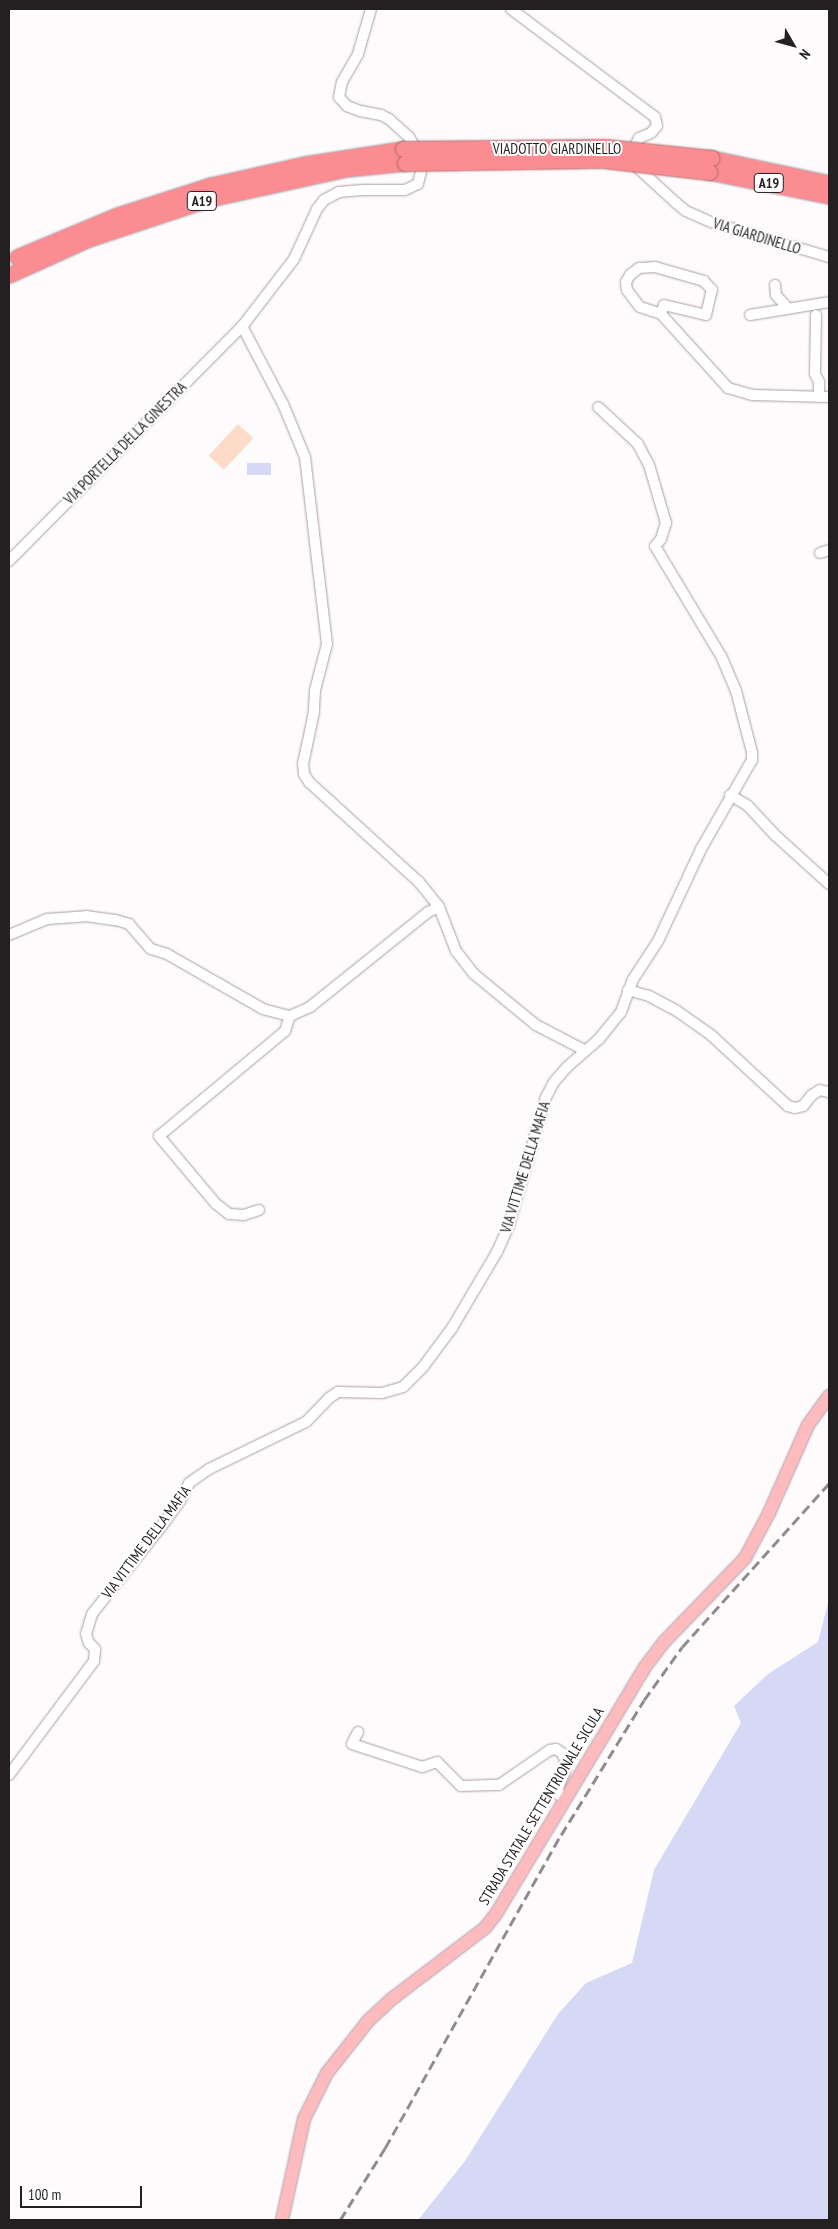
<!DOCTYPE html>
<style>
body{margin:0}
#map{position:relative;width:838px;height:2229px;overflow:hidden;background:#fefbfc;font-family:"PT Sans Narrow",sans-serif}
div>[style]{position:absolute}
.green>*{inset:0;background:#fcdbc8;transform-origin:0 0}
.water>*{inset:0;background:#d5d9f5;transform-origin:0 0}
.roads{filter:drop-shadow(0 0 1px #ab9da4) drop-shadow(0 0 1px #ab9da4)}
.minor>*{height:10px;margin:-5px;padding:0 5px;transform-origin:5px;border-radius:5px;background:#fff}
.major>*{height:12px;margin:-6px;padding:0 6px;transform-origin:6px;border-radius:6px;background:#fdbbbe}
.highway>*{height:15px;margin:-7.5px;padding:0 7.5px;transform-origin:7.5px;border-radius:7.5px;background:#fb8d92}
.rail>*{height:2.5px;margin-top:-1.25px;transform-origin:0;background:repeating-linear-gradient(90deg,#908c8d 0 10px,transparent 0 15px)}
.bridges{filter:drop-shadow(0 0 1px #b0666a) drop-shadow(0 0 1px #b0666a)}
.highway-bridge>*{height:15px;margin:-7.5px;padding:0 7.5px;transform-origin:7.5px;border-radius:7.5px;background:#fb8d92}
span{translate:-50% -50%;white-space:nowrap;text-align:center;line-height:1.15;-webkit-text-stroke:4px #fff;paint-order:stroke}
.shield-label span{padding:1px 4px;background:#fff;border:1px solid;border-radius:4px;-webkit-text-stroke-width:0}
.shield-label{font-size:14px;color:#241f21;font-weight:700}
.street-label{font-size:15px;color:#241f21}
.frame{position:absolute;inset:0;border:10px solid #241f21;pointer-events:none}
.north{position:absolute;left:768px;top:20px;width:50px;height:50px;-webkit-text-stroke:4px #fff;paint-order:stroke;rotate:128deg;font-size:14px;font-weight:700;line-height:20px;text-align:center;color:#241f21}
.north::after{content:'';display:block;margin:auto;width:18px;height:22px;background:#241f21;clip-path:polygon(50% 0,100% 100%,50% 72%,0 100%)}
.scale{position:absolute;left:20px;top:2186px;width:122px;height:22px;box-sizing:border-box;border:2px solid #241f21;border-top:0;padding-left:6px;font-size:15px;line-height:18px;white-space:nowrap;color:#241f21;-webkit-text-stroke:4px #fff;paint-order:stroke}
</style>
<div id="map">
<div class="green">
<i style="left:238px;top:424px;width:21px;height:43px;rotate:43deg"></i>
</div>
<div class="water">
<i style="left:247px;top:463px;width:24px;height:12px"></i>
<i style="clip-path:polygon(829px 1599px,829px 2220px,418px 2220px,465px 2161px,558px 2014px,586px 1983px,632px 1963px,654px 1870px,741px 1723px,734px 1706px,768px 1674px,818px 1642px)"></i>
</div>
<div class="roads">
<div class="minor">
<i style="left:511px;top:9px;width:180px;rotate:36.9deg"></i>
<i style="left:655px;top:117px;width:9px;rotate:77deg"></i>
<i style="left:657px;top:126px;width:9px;rotate:131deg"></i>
<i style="left:651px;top:133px;width:13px;rotate:157deg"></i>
<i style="left:639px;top:138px;width:15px;rotate:118deg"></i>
<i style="left:632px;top:151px;width:7px;rotate:98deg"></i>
<i style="left:631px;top:158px;width:11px;rotate:56deg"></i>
<i style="left:637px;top:167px;width:53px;rotate:42.7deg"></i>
<i style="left:676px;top:203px;width:13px;rotate:39deg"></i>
<i style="left:686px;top:211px;width:27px;rotate:24deg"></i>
<i style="left:711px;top:222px;width:123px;rotate:16.5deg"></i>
<i style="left:775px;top:285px;width:10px;rotate:84deg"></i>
<i style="left:776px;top:295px;width:13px;rotate:48deg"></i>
<i style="left:785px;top:305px;width:4px;rotate:90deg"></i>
<i style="left:661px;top:314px;width:9px;rotate:-72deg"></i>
<i style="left:664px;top:305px;width:43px;rotate:13.4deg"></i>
<i style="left:706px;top:315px;width:26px;rotate:-77deg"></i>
<i style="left:712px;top:290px;width:12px;rotate:-132deg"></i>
<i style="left:704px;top:281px;width:51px;rotate:-164.1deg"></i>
<i style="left:655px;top:267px;width:16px;rotate:176deg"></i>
<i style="left:639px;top:268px;width:11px;rotate:142deg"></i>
<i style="left:630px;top:275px;width:8px;rotate:120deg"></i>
<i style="left:626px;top:282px;width:8px;rotate:83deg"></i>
<i style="left:627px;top:290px;width:21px;rotate:53deg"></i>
<i style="left:640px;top:307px;width:22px;rotate:18deg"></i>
<i style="left:661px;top:314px;width:100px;rotate:47.8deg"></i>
<i style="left:728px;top:388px;width:26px;rotate:16deg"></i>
<i style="left:753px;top:395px;width:76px;rotate:1.5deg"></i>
<i style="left:750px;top:315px;width:80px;rotate:-9.3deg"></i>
<i style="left:816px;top:315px;width:59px;rotate:91deg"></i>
<i style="left:815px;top:374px;width:9px;rotate:63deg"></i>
<i style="left:819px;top:382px;width:15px;rotate:90deg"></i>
<i style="left:242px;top:326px;width:88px;rotate:62.3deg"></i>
<i style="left:283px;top:404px;width:57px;rotate:67.5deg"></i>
<i style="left:305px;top:457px;width:188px;rotate:83.3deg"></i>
<i style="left:327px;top:644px;width:48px;rotate:104.6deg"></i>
<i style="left:315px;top:690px;width:22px;rotate:93deg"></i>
<i style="left:314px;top:712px;width:53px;rotate:101.9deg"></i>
<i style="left:303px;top:764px;width:10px;rotate:84deg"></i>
<i style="left:304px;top:774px;width:9px;rotate:58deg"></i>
<i style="left:309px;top:782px;width:149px;rotate:42.3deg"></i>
<i style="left:419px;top:882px;width:32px;rotate:51deg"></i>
<i style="left:439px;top:907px;width:47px;rotate:68.9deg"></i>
<i style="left:456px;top:951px;width:29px;rotate:52deg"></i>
<i style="left:474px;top:974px;width:80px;rotate:39.4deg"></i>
<i style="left:536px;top:1025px;width:54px;rotate:27.5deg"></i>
<i style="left:820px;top:553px;width:9px;rotate:-18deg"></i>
<i style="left:9px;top:561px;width:334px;rotate:-45.2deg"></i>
<i style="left:244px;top:324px;width:82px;rotate:-52.4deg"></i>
<i style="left:294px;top:259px;width:55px;rotate:-65.3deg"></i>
<i style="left:317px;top:209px;width:11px;rotate:-52deg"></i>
<i style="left:324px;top:200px;width:17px;rotate:-28deg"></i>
<i style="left:339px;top:192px;width:24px;rotate:-5deg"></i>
<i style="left:363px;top:190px;width:42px"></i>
<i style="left:405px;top:190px;width:14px;rotate:-25deg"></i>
<i style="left:418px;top:184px;width:13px;rotate:-77deg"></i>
<i style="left:421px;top:171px;width:19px;rotate:-99deg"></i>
<i style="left:418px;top:152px;width:17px;rotate:-121deg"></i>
<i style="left:409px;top:137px;width:27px;rotate:-138deg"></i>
<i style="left:389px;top:119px;width:9px;rotate:-153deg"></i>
<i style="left:381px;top:115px;width:21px;rotate:-169deg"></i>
<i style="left:360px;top:111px;width:14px;rotate:-159deg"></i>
<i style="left:347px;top:106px;width:12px;rotate:-132deg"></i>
<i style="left:339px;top:97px;width:15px;rotate:-79deg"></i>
<i style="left:342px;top:82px;width:32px;rotate:-60deg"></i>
<i style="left:358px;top:54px;width:47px;rotate:-73.9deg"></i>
<i style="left:730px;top:795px;width:21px;rotate:31deg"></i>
<i style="left:748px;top:806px;width:40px;rotate:47deg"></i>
<i style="left:775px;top:835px;width:73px;rotate:42.2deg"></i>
<i style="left:9px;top:935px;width:41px;rotate:-22.8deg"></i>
<i style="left:47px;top:919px;width:39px;rotate:-4deg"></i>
<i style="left:86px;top:916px;width:30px;rotate:8deg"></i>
<i style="left:116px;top:920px;width:14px;rotate:17deg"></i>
<i style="left:129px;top:924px;width:33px;rotate:49deg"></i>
<i style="left:151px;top:949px;width:17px;rotate:17deg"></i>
<i style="left:167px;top:954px;width:111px;rotate:29.8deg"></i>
<i style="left:263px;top:1009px;width:28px;rotate:15deg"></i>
<i style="left:628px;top:990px;width:22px;rotate:16deg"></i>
<i style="left:649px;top:996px;width:32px;rotate:28deg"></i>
<i style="left:677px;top:1011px;width:42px;rotate:35.2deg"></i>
<i style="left:711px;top:1035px;width:105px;rotate:42.7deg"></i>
<i style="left:788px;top:1106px;width:7px;rotate:16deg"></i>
<i style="left:795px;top:1108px;width:8px;rotate:-14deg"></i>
<i style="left:803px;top:1106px;width:14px;rotate:-51deg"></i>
<i style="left:812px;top:1095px;width:9px;rotate:-32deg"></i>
<i style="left:820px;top:1090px;width:9px;rotate:13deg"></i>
<i style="left:259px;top:1210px;width:16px;rotate:162deg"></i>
<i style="left:244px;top:1215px;width:15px;rotate:-176deg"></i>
<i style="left:229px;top:1214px;width:16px;rotate:-142deg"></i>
<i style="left:216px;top:1204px;width:89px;rotate:-130deg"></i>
<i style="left:159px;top:1136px;width:164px;rotate:-39.8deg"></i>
<i style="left:285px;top:1031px;width:16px;rotate:-72deg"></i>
<i style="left:290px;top:1016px;width:22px;rotate:-24deg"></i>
<i style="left:310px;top:1007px;width:151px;rotate:-38.8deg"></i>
<i style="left:428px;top:912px;width:12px;rotate:-24deg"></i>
<i style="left:358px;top:1732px;width:13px;rotate:117deg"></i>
<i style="left:352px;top:1744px;width:74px;rotate:18.2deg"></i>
<i style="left:422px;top:1767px;width:16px;rotate:-18deg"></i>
<i style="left:437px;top:1762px;width:34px;rotate:45deg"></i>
<i style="left:461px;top:1786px;width:38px;rotate:-2deg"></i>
<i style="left:499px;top:1785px;width:62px;rotate:-34.5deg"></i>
<i style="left:550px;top:1750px;width:6px;rotate:-9deg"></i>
<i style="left:556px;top:1749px;width:7px;rotate:34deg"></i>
<i style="left:562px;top:1753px;width:8px;rotate:67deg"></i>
<i style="left:565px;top:1760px;width:11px;rotate:90deg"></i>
<i style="left:565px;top:1771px;width:18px;rotate:112deg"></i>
<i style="left:558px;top:1788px;width:7px;rotate:82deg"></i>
<i style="left:559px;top:1795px;width:8px;rotate:30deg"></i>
<i style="left:9px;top:1775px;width:142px;rotate:-53.3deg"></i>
<i style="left:94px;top:1661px;width:12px;rotate:-85deg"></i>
<i style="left:95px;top:1649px;width:8px;rotate:-135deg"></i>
<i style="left:89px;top:1643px;width:9px;rotate:-108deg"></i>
<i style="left:86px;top:1634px;width:21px;rotate:-73deg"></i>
<i style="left:92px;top:1614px;width:111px;rotate:-51.6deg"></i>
<i style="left:161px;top:1527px;width:32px;rotate:-54deg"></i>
<i style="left:180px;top:1501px;width:20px;rotate:-63deg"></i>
<i style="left:189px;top:1483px;width:24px;rotate:-35deg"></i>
<i style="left:209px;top:1469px;width:108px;rotate:-25.9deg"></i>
<i style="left:306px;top:1422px;width:33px;rotate:-46deg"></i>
<i style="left:329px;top:1398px;width:11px;rotate:-34deg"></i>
<i style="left:338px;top:1392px;width:44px;rotate:1.3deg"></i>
<i style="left:382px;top:1393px;width:22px;rotate:-16deg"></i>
<i style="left:403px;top:1387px;width:28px;rotate:-45deg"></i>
<i style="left:423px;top:1367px;width:49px;rotate:-53.4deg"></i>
<i style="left:452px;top:1328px;width:88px;rotate:-59.4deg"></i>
<i style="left:497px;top:1252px;width:30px;rotate:-66deg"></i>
<i style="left:509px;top:1225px;width:133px;rotate:-73.9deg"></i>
<i style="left:546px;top:1097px;width:17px;rotate:-62deg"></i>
<i style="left:554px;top:1082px;width:20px;rotate:-49deg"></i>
<i style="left:567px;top:1067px;width:43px;rotate:-41.2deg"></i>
<i style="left:599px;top:1039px;width:35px;rotate:-51deg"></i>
<i style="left:621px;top:1012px;width:33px;rotate:-70deg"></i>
<i style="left:632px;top:981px;width:48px;rotate:-57deg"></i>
<i style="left:658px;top:941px;width:102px;rotate:-64.9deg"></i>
<i style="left:701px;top:849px;width:103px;rotate:-60.2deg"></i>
<i style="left:752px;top:760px;width:8px;rotate:-90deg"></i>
<i style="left:752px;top:752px;width:63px;rotate:-104.7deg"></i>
<i style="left:736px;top:691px;width:38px;rotate:-113deg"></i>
<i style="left:721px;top:656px;width:128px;rotate:-121deg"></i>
<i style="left:655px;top:546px;width:9px;rotate:-49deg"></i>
<i style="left:661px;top:539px;width:17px;rotate:-73deg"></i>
<i style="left:666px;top:523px;width:60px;rotate:-106.3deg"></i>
<i style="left:649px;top:465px;width:24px;rotate:-118deg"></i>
<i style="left:638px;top:444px;width:54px;rotate:-137.2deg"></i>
</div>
<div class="major">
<i style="left:282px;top:2220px;width:103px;rotate:-77.7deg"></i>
<i style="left:304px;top:2119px;width:51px;rotate:-63.4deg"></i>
<i style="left:327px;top:2073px;width:66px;rotate:-51.7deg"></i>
<i style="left:368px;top:2021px;width:34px;rotate:-43deg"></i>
<i style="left:393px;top:1998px;width:116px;rotate:-37.3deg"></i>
<i style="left:485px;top:1928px;width:18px;rotate:-52deg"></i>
<i style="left:496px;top:1914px;width:288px;rotate:-58.9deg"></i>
<i style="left:645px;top:1667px;width:30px;rotate:-53deg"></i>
<i style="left:663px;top:1643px;width:118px;rotate:-46deg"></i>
<i style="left:745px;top:1558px;width:51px;rotate:-61.9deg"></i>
<i style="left:769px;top:1513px;width:96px;rotate:-66.1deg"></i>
<i style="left:808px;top:1425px;width:36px;rotate:-54deg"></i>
</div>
<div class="highway">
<i style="left:711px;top:158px;width:121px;rotate:12deg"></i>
<i style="left:709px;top:172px;width:122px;rotate:11.3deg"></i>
<i style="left:17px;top:257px;width:106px;rotate:-22.7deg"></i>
<i style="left:115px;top:216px;width:101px;rotate:-17.9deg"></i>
<i style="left:211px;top:185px;width:96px;rotate:-12.6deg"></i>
<i style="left:305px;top:164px;width:99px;rotate:-8.7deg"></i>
<i style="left:9px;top:275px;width:85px;rotate:-24.4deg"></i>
<i style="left:86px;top:240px;width:130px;rotate:-18.4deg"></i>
<i style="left:209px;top:199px;width:139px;rotate:-12.4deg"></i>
<i style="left:345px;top:169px;width:60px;rotate:-5.7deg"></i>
</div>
</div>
<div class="rail">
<i style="left:340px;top:2220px;width:85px;rotate:-58deg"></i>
<i style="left:385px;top:2148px;width:359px;rotate:-60.7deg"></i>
<i style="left:561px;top:1835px;width:158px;rotate:-58.4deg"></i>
<i style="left:644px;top:1700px;width:65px;rotate:-54.4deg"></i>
<i style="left:682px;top:1647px;width:220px;rotate:-48.1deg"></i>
</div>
<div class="bridges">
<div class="highway-bridge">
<i style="left:403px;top:149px;width:202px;rotate:-0.6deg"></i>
<i style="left:605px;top:147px;width:107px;rotate:5.9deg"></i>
<i style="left:405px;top:163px;width:199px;rotate:-0.9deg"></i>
<i style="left:604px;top:160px;width:106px;rotate:6.5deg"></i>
</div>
</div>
<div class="shield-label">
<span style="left:769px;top:183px">A19</span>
<span style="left:202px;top:201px">A19</span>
</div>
<div class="street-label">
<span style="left:557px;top:149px">VIADOTTO GIARDINELLO</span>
<span style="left:757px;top:236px;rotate:17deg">VIA GIARDINELLO</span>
<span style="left:125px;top:443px;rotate:-45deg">VIA PORTELLA DELLA GINESTRA</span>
<span style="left:525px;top:1167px;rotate:-73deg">VIA VITTIME DELLA MAFIA</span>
<span style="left:146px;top:1542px;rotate:-53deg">VIA VITTIME DELLA MAFIA</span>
<span style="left:541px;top:1806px;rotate:-59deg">STRADA STATALE SETTENTRIONALE SICULA</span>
</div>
<div class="frame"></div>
<div class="north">N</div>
<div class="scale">100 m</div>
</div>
